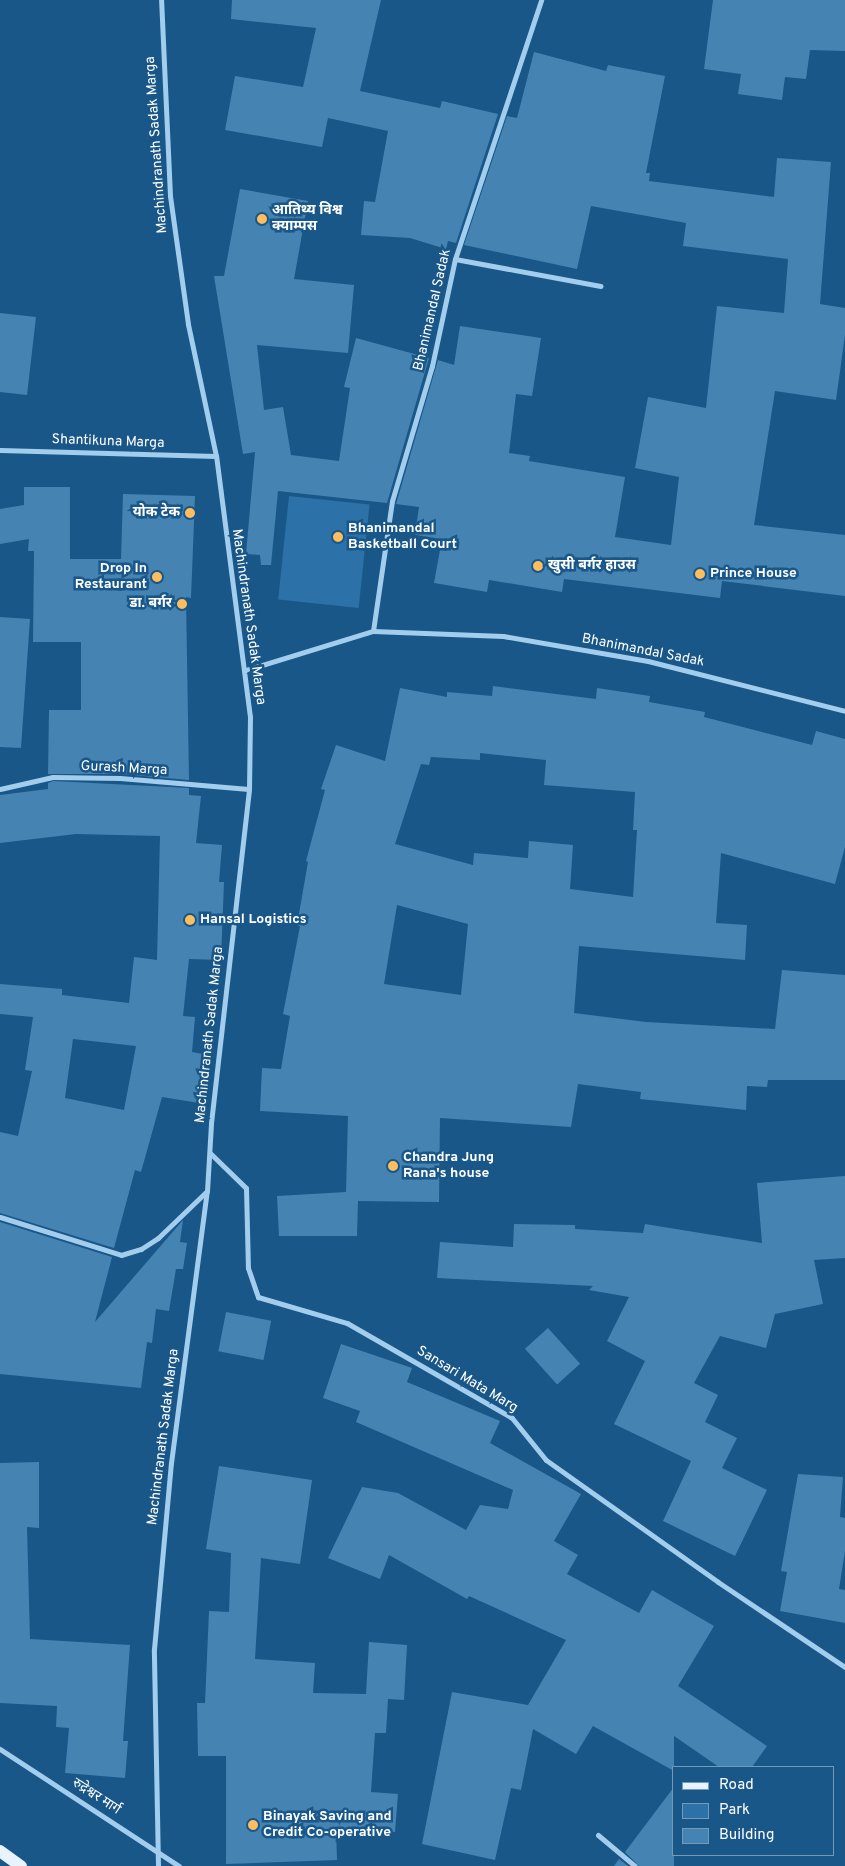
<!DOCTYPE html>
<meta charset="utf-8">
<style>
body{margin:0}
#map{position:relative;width:845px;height:1866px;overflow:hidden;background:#195789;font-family:Overpass,"Noto Sans Devanagari",sans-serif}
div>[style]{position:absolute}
.green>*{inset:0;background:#2c71a7;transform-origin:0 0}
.building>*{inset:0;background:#4583b3;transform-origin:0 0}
.street>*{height:5px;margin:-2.5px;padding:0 2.5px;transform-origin:2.5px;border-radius:2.5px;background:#a2cded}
.primary>*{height:12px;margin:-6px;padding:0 6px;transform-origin:6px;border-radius:6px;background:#e8f3ff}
.dots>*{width:14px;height:14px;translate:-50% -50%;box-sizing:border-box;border:2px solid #195789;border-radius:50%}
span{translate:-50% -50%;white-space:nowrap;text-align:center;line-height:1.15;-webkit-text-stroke:5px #195789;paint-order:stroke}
.street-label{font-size:14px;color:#fff}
.poi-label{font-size:14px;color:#fff;font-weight:700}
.left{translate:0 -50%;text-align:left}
.right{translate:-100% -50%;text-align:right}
.legend{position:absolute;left:672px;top:1766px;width:162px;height:90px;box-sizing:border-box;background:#195789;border:1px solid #759ab8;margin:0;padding:6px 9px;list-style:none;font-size:15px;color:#fff}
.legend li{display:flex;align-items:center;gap:10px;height:25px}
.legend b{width:25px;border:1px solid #759ab8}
</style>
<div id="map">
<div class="green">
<i style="left:289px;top:496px;width:81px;height:104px;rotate:6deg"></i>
</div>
<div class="building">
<i style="clip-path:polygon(232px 0,381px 0,360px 91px,440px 108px,442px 101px,498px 114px,456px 243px,448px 241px,446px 249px,410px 238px,361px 235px,364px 201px,375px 202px,388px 131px,328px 118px,322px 147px,225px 130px,235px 76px,303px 87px,316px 28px,231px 19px)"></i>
<i style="clip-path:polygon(713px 0,845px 0,845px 51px,810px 50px,806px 79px,785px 77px,782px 100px,738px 94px,741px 74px,704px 69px)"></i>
<i style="clip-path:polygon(534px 52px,606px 71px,608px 65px,665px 76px,646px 173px,650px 173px,649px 181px,774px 197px,777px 158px,831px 162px,820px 304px,845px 308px,845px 335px,836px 400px,775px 391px,754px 525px,845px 535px,845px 596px,722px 581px,720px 598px,564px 579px,562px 592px,489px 580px,487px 592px,434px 583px,442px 539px,415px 535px,419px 507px,396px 504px,438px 360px,454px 365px,460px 326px,541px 338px,532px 396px,516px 394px,509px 453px,530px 456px,529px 461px,625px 477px,615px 537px,671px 545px,679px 477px,635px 468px,648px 397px,706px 408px,717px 306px,784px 313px,788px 259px,683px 246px,686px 223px,591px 206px,577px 269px,464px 245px,507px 116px,517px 118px)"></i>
<i style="clip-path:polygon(240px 189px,308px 201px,294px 279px,354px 285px,348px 353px,257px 345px,264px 410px,283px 407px,291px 455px,339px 461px,350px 388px,344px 387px,356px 338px,429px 358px,387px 503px,278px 491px,271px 565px,261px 565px,260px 555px,246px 554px,255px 452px,243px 454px,214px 276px,224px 276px)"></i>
<i style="clip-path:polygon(0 313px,36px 317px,27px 395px,0 392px)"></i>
<i style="clip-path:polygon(24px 487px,70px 487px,70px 559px,121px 559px,123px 494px,195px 496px,191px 598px,186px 597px,189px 780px,120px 774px,48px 774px,49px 710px,81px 710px,81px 642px,33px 642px,34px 551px,28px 551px,29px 539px,0 544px,0 509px,24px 505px)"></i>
<i style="clip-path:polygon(0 617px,30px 619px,21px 748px,0 747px)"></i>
<i style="clip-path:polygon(evenodd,493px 686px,596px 699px,597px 688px,650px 696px,649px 702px,705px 712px,704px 717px,812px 745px,816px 731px,845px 739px,845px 847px,835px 884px,721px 853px,716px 923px,747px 925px,745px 960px,579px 946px,574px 1013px,646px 1022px,775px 1029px,782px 970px,845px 975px,845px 1080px,768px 1080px,767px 1087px,747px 1086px,746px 1110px,640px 1099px,641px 1092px,578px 1084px,571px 1127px,440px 1118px,439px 1202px,358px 1201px,357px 1236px,279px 1236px,277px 1196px,346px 1192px,348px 1116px,260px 1111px,262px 1068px,281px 1069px,290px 1016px,283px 1014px,300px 926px,297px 925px,308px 862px,306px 861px,325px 790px,321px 789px,336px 745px,385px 761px,400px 688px,447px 697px,447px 692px,492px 696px,493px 686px,480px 753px,546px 760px,544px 785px,635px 792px,633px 830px,637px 830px,633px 897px,570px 889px,573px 845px,529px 841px,528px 858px,474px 853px,473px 865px,395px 844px,421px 764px,429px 765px,431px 757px,480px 760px,480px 753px,493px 686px,397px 905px,468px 924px,461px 995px,384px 984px,397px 905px)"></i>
<i style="clip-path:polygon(evenodd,53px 781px,189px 788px,189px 795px,201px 796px,196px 843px,222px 845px,219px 882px,224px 882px,221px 960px,189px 959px,183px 1016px,195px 1017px,192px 1052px,208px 1055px,199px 1103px,162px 1097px,141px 1172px,135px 1170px,114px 1248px,0 1213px,0 1132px,18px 1136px,32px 1071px,25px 1070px,33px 1017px,0 1014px,0 984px,62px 989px,62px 995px,129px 1003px,134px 957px,157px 960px,160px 836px,76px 834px,0 843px,0 795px,48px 789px,48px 783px,53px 781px,73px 1039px,136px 1046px,124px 1110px,65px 1098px,73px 1039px)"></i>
<i style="clip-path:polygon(845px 1176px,845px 1258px,814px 1260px,823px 1304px,775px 1314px,766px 1348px,720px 1336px,694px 1383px,718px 1395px,705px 1422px,737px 1438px,722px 1468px,767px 1490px,735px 1556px,663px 1521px,691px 1461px,614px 1424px,645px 1361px,607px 1341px,629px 1297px,589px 1290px,593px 1286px,437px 1278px,440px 1242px,513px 1247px,514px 1224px,575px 1225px,575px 1229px,643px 1233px,645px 1224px,762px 1243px,757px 1183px)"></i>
<i style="clip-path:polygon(183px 1220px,180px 1242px,187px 1243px,183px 1269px,176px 1269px,169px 1311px,156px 1309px,152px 1343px,147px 1342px,141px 1388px,0 1374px,0 1222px,112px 1257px,95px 1322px)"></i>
<i style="left:226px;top:1312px;width:46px;height:40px;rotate:11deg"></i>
<i style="left:548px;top:1328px;width:48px;height:31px;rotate:48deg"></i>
<i style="clip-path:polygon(341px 1344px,412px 1368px,407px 1382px,500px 1421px,490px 1443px,581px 1494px,554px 1541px,578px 1555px,567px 1574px,639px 1613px,652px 1590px,714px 1626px,678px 1686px,767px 1746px,752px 1767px,719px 1767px,674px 1736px,674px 1771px,593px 1726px,576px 1754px,533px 1729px,521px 1790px,511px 1788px,495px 1860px,422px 1844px,452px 1692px,528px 1705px,566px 1640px,469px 1596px,467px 1599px,389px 1555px,380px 1579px,328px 1558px,362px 1487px,398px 1493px,466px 1530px,480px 1505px,508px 1509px,513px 1490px,356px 1422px,360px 1411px,323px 1398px)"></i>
<i style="clip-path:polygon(39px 1462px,39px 1528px,27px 1527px,30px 1639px,130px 1645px,123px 1741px,128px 1741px,125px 1778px,65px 1773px,69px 1728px,56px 1727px,57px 1706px,0 1703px,0 1463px)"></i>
<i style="clip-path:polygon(219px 1466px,312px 1480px,300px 1564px,261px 1558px,255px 1659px,315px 1663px,313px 1693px,366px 1694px,369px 1642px,407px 1645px,404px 1700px,388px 1699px,386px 1733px,375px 1733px,371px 1792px,398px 1794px,395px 1832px,336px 1828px,337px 1860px,226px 1864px,226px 1756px,198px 1756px,197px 1703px,205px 1703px,209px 1611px,229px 1612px,231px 1553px,206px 1549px)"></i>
<i style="clip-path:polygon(798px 1474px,843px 1477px,840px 1517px,845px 1518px,845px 1551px,839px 1589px,845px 1590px,845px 1623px,780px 1611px,787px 1572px,781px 1571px)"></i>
<i style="clip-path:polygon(674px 1787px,674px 1866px,639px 1866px,625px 1852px)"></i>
<i style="clip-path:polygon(619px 1859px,628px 1866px,614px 1866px)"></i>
</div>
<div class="street">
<i style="left:455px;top:259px;width:148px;rotate:10.5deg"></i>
<i style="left:0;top:450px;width:216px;rotate:1.6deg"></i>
<i style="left:373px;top:631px;width:131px;rotate:-81.7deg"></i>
<i style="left:392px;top:501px;width:141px;rotate:-73.5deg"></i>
<i style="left:432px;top:366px;width:109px;rotate:-77.9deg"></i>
<i style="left:455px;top:259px;width:273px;rotate:-71.6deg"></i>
<i style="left:246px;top:670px;width:133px;rotate:-17.1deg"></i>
<i style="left:373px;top:631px;width:130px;rotate:2.2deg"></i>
<i style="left:503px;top:636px;width:147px;rotate:9.8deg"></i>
<i style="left:648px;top:661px;width:203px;rotate:14.2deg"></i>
<i style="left:0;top:789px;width:54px;rotate:-12.8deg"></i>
<i style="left:53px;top:777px;width:67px;rotate:0.9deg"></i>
<i style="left:120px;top:778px;width:129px;rotate:4.9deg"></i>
<i style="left:210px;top:1153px;width:50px;rotate:44.2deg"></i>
<i style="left:246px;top:1188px;width:80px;rotate:88.6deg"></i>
<i style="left:248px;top:1268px;width:31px;rotate:71deg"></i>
<i style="left:258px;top:1297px;width:93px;rotate:16.3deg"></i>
<i style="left:347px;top:1323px;width:190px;rotate:29.9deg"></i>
<i style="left:512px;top:1418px;width:54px;rotate:51deg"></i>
<i style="left:546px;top:1460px;width:211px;rotate:35.3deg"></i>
<i style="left:718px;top:1582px;width:153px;rotate:33.8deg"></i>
<i style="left:0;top:1217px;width:127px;rotate:17.4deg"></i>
<i style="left:121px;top:1255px;width:21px;rotate:-17deg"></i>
<i style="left:141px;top:1249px;width:20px;rotate:-33deg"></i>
<i style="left:158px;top:1238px;width:66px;rotate:-43.8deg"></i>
<i style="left:0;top:1749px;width:214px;rotate:33.2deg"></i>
<i style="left:598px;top:1835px;width:48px;rotate:40deg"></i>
<i style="left:158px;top:1866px;width:217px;rotate:-91.1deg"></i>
<i style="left:154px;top:1649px;width:187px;rotate:-84.8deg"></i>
<i style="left:171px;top:1463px;width:274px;rotate:-82.5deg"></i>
<i style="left:207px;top:1191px;width:68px;rotate:-86.6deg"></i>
<i style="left:211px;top:1123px;width:336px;rotate:-83.5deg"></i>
<i style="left:249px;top:789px;width:72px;rotate:-89.2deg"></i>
<i style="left:250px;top:717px;width:263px;rotate:-97.4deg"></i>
<i style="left:216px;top:456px;width:135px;rotate:-102deg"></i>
<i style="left:188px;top:324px;width:129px;rotate:-98deg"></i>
<i style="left:170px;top:196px;width:196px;rotate:-92.6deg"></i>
</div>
<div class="primary">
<i style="left:0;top:1851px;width:26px;rotate:36deg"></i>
</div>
<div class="dots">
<i style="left:262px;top:219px;background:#ffbe5e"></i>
<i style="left:190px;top:513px;background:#ffbe5e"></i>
<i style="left:338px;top:537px;background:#ffbe5e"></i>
<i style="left:538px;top:566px;background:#ffbe5e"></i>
<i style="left:700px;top:574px;background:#ffbe5e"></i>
<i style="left:157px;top:577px;background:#ffbe5e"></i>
<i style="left:182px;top:604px;background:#ffbe5e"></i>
<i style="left:190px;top:920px;background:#ffbe5e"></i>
<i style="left:393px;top:1166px;background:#ffbe5e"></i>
<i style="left:253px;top:1825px;background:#ffbe5e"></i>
</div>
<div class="street-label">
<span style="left:157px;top:145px;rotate:-94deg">Machindranath Sadak Marga</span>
<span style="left:433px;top:310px;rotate:-77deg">Bhanimandal Sadak</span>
<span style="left:108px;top:442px;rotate:2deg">Shantikuna Marga</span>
<span style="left:248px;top:617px;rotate:82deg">Machindranath Sadak Marga</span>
<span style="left:643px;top:651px;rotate:11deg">Bhanimandal Sadak</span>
<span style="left:124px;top:769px;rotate:3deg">Gurash Marga</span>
<span style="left:210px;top:1035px;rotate:-84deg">Machindranath Sadak Marga</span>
<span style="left:467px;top:1380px;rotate:31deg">Sansari Mata Marg</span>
<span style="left:164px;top:1437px;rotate:-83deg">Machindranath Sadak Marga</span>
<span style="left:96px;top:1797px;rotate:33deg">रुद्रेश्वर मार्ग</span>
</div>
<div class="poi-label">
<span class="left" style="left:272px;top:219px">आतिथ्य विश्व<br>क्याम्पस</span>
<span class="right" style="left:180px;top:513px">योक टेक</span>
<span class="left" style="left:348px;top:537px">Bhanimandal<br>Basketball Court</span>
<span class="left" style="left:548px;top:566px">खुसी बर्गर हाउस</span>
<span class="right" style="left:147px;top:577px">Drop In<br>Restaurant</span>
<span class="left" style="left:710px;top:574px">Prince House</span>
<span class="right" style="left:172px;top:604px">डा. बर्गर</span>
<span class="left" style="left:200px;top:920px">Hansal Logistics</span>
<span class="left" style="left:403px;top:1166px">Chandra Jung<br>Rana's house</span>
<span class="left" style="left:263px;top:1825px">Binayak Saving and<br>Credit Co-operative</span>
</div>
<ul class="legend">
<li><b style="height:6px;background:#e8f3ff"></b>Road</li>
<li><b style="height:14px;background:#2c71a7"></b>Park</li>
<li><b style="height:14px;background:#4583b3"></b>Building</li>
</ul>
</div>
